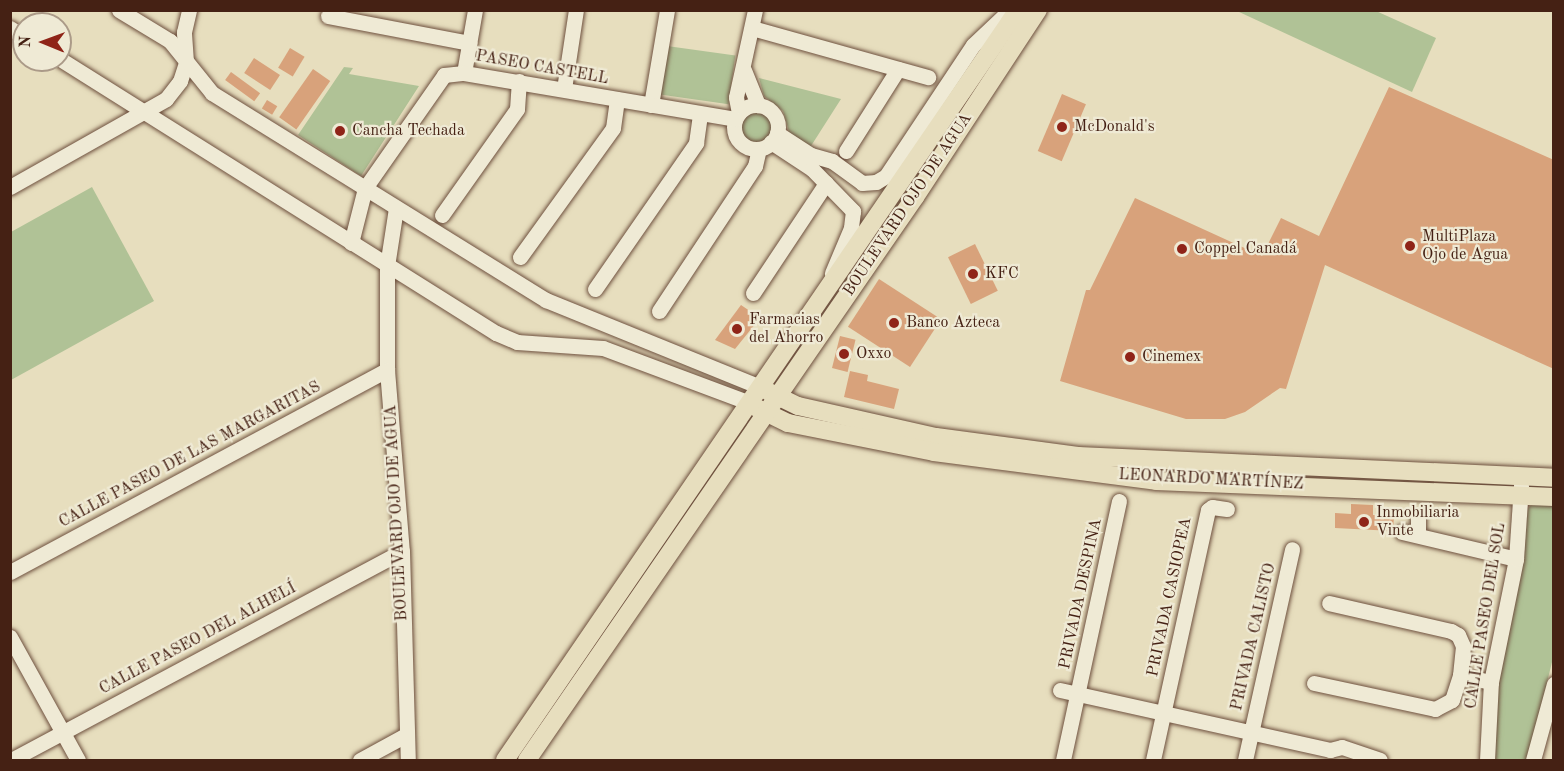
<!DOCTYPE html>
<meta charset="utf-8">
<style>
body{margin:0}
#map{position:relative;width:1564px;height:771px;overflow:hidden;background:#e7debe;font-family:"Old Standard TT",serif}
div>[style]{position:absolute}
.green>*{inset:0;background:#b0c296;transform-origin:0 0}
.round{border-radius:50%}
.building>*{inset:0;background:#d8a27b;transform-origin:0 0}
.roads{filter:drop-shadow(0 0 2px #6e503e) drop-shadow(0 0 2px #6e503e)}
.minor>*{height:15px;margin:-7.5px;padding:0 7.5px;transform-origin:7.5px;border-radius:7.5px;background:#efead5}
.minor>.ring{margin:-7.5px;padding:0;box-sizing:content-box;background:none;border:15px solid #efead5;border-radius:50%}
.major>*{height:18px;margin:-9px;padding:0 9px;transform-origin:9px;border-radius:9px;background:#e7debe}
.dots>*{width:16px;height:16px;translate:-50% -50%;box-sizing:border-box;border:3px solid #efead5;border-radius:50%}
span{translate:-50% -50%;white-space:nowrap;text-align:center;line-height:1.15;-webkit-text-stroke:4.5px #efead5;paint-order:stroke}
.street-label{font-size:16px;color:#452114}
.poi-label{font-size:16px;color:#452114}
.left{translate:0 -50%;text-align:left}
.frame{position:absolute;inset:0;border:12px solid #452114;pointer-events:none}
.north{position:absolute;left:12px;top:12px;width:60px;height:60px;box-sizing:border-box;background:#efead5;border:2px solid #ab9a88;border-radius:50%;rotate:271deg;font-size:16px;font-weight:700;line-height:24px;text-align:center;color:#452114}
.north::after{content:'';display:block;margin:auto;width:21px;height:27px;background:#8f2418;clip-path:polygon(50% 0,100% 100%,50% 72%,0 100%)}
</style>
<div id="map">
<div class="green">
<i style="clip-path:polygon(1237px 11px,1376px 11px,1436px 38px,1412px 92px)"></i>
<i style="left:667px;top:46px;width:69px;height:49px;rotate:8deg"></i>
<i style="clip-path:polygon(344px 67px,353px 68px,349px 74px,419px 86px,361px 176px,298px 135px)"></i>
<i style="clip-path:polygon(759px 78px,841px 99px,811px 146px,790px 135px,783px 111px,764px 96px)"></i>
<i class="round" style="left:740px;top:111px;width:32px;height:32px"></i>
<i style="clip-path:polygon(92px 187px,154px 301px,11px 380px,11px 232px)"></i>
<i style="clip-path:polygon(1532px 504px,1553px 504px,1553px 658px,1528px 760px,1495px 760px,1496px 696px,1527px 510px)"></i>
</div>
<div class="building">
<i style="left:290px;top:48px;width:17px;height:23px;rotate:31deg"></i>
<i style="left:254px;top:58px;width:31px;height:18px;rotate:33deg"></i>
<i style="left:313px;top:69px;width:21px;height:59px;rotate:35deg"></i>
<i style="left:231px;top:72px;width:36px;height:10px;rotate:36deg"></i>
<i style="clip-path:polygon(1389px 87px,1554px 160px,1554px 369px,1325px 265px,1286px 389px,1280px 388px,1245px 412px,1225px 419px,1186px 419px,1060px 381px,1086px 290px,1090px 290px,1135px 198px,1262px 256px,1281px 218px,1319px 236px)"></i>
<i style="left:1062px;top:94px;width:26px;height:62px;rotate:23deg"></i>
<i style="left:267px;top:100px;width:12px;height:10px;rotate:31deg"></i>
<i style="left:975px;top:244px;width:52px;height:30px;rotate:64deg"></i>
<i style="left:879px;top:279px;width:74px;height:57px;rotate:33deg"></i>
<i style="clip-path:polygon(741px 305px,760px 318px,735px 349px,715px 340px)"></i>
<i style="left:840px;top:336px;width:16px;height:33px;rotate:14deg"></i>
<i style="clip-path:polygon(850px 371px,868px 375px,867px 381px,899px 389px,894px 409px,844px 397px)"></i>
<i style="clip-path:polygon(1351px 504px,1373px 505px,1373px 515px,1394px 516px,1393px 531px,1335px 528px,1335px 513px,1351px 514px)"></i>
</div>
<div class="roads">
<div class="minor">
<i style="left:119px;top:10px;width:60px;rotate:31.3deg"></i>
<i style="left:170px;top:41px;width:67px;rotate:51.1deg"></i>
<i style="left:212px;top:93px;width:393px;rotate:31.8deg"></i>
<i style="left:546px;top:300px;width:231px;rotate:22.1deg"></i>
<i style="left:328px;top:16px;width:144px;rotate:10.8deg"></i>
<i style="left:10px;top:28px;width:17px;rotate:33deg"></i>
<i style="left:752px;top:28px;width:183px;rotate:15.6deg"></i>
<i style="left:60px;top:59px;width:515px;rotate:32.15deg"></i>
<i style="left:496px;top:333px;width:23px;rotate:23deg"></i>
<i style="left:517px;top:342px;width:86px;rotate:4deg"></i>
<i style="left:603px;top:348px;width:157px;rotate:20.5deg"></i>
<i style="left:744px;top:70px;width:38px;rotate:68deg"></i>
<i style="left:464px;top:73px;width:64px;rotate:-80.1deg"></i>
<i style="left:564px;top:89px;width:80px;rotate:-81.4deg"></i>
<i style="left:651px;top:105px;width:96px;rotate:-80.4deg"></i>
<i class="ring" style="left:734px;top:105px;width:29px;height:29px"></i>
<i style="left:739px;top:113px;width:16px;rotate:-101deg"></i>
<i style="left:736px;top:97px;width:89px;rotate:-77.7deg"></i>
<i style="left:777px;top:133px;width:40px;rotate:32.9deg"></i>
<i style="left:811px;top:155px;width:22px;rotate:16deg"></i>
<i style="left:832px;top:161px;width:37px;rotate:36deg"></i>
<i style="left:862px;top:183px;width:14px;rotate:-4deg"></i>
<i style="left:876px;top:182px;width:12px;rotate:-31deg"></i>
<i style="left:886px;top:176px;width:157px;rotate:-56.4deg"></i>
<i style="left:973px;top:45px;width:51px;rotate:-43.4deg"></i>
<i style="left:771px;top:142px;width:49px;rotate:33.4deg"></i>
<i style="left:812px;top:169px;width:59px;rotate:45.7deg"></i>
<i style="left:853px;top:211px;width:17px;rotate:97deg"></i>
<i style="left:851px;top:228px;width:49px;rotate:112.9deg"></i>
<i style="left:846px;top:151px;width:97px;rotate:-57.6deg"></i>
<i style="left:10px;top:187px;width:179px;rotate:-29.4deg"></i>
<i style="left:166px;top:99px;width:23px;rotate:-52deg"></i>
<i style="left:180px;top:81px;width:20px;rotate:-72deg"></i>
<i style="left:186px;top:62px;width:30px;rotate:-94deg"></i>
<i style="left:184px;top:32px;width:23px;rotate:-77deg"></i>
<i style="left:396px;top:208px;width:59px;rotate:98.8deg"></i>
<i style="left:387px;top:266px;width:104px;rotate:90deg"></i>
<i style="left:387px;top:370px;width:182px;rotate:85.3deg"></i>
<i style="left:402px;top:551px;width:209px;rotate:88.4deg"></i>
<i style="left:442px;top:215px;width:130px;rotate:-54.7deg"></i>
<i style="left:517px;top:109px;width:28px;rotate:-86deg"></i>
<i style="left:351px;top:243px;width:57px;rotate:-75.7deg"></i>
<i style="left:365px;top:188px;width:138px;rotate:-55deg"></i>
<i style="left:444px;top:75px;width:20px;rotate:-6deg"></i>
<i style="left:464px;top:73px;width:275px;rotate:9.6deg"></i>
<i style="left:520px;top:257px;width:159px;rotate:-54.2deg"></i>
<i style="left:613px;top:128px;width:29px;rotate:-82deg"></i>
<i style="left:595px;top:289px;width:178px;rotate:-55.3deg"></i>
<i style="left:696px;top:143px;width:29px;rotate:-82deg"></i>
<i style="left:753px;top:293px;width:132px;rotate:-56.4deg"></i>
<i style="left:659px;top:311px;width:174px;rotate:-56.5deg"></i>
<i style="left:755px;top:166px;width:17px;rotate:-77deg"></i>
<i style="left:1402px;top:532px;width:117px;rotate:13.3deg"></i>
<i style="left:1418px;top:535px;width:17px;rotate:-90deg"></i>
<i style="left:10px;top:572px;width:428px;rotate:-28.2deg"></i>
<i style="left:10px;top:637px;width:141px;rotate:61.1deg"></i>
<i style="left:1460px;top:675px;width:32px;rotate:13deg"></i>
<i style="left:1314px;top:683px;width:124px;rotate:12.1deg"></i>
<i style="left:1435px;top:709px;width:19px;rotate:-28deg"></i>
<i style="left:1452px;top:700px;width:26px;rotate:-72deg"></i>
<i style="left:1460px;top:675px;width:29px;rotate:-84deg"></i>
<i style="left:1463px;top:646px;width:12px;rotate:-114deg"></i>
<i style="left:1458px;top:635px;width:8px;rotate:-150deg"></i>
<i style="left:1451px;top:631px;width:125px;rotate:-167.1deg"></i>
<i style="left:1060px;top:690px;width:277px;rotate:12.5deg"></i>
<i style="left:1330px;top:750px;width:12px;rotate:-14deg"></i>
<i style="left:1342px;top:747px;width:40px;rotate:18.9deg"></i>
<i style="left:11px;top:760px;width:443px;rotate:-28.1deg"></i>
<i style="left:360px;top:760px;width:52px;rotate:-28.5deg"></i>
<i style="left:1063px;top:760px;width:265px;rotate:-77.8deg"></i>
<i style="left:1153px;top:760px;width:256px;rotate:-77.6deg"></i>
<i style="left:1208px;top:510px;width:5px;rotate:-37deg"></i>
<i style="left:1212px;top:507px;width:15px;rotate:8deg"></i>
<i style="left:1245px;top:760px;width:216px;rotate:-77.4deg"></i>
<i style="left:1487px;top:760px;width:78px;rotate:-87.1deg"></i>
<i style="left:1491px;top:682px;width:126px;rotate:-78.5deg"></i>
<i style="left:1516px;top:559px;width:74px;rotate:-86.1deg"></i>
<i style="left:1533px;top:760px;width:79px;rotate:-74.6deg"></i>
</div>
<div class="major">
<i style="left:769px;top:392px;width:32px;rotate:26deg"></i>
<i style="left:798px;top:406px;width:141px;rotate:12.7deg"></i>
<i style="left:936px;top:437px;width:143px;rotate:7.6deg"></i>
<i style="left:1078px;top:456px;width:477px;rotate:2.6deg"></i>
<i style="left:757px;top:408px;width:34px;rotate:26deg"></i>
<i style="left:788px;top:423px;width:149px;rotate:11.2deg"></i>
<i style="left:934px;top:452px;width:224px;rotate:7.4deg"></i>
<i style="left:1156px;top:481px;width:398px;rotate:2.3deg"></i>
<i style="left:505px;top:760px;width:909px;rotate:-55.63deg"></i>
<i style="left:527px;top:760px;width:684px;rotate:-55.43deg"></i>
<i style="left:915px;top:197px;width:224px;rotate:-56.7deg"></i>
</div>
</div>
<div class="dots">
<i style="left:1062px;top:127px;background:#8f2418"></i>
<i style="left:340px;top:131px;background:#8f2418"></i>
<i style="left:1410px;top:246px;background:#8f2418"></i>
<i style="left:1182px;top:249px;background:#8f2418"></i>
<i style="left:973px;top:274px;background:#8f2418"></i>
<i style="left:894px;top:323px;background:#8f2418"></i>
<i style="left:737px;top:329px;background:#8f2418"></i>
<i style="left:844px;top:354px;background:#8f2418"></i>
<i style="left:1130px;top:357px;background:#8f2418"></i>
<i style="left:1364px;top:522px;background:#8f2418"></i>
</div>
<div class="street-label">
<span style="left:542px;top:68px;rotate:10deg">PASEO CASTELL</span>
<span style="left:908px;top:205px;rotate:-56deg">BOULEVARD OJO DE AGUA</span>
<span style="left:190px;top:455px;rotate:-28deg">CALLE PASEO DE LAS MARGARITAS</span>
<span style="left:1211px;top:480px;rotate:3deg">LEONARDO MARTÍNEZ</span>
<span style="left:397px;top:513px;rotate:-93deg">BOULEVARD OJO DE AGUA</span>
<span style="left:1081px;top:594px;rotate:-78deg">PRIVADA DESPINA</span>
<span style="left:1170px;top:597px;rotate:-78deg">PRIVADA CASIOPEA</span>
<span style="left:1486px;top:616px;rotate:-81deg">CALLE PASEO DEL SOL</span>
<span style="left:1254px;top:637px;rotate:-77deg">PRIVADA CALISTO</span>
<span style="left:198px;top:639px;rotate:-28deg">CALLE PASEO DEL ALHELÍ</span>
</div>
<div class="poi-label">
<span class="left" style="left:1074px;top:127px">McDonald's</span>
<span class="left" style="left:352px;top:131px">Cancha Techada</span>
<span class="left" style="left:1422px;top:246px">MultiPlaza<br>Ojo de Agua</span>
<span class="left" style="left:1194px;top:249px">Coppel Canadá</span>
<span class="left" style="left:985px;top:274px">KFC</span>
<span class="left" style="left:749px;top:329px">Farmacias<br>del Ahorro</span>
<span class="left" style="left:906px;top:323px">Banco Azteca</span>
<span class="left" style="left:856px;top:354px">Oxxo</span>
<span class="left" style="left:1142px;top:357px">Cinemex</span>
<span class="left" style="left:1376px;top:522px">Inmobiliaria<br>Vinte</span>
</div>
<div class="frame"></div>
<div class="north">N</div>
</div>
